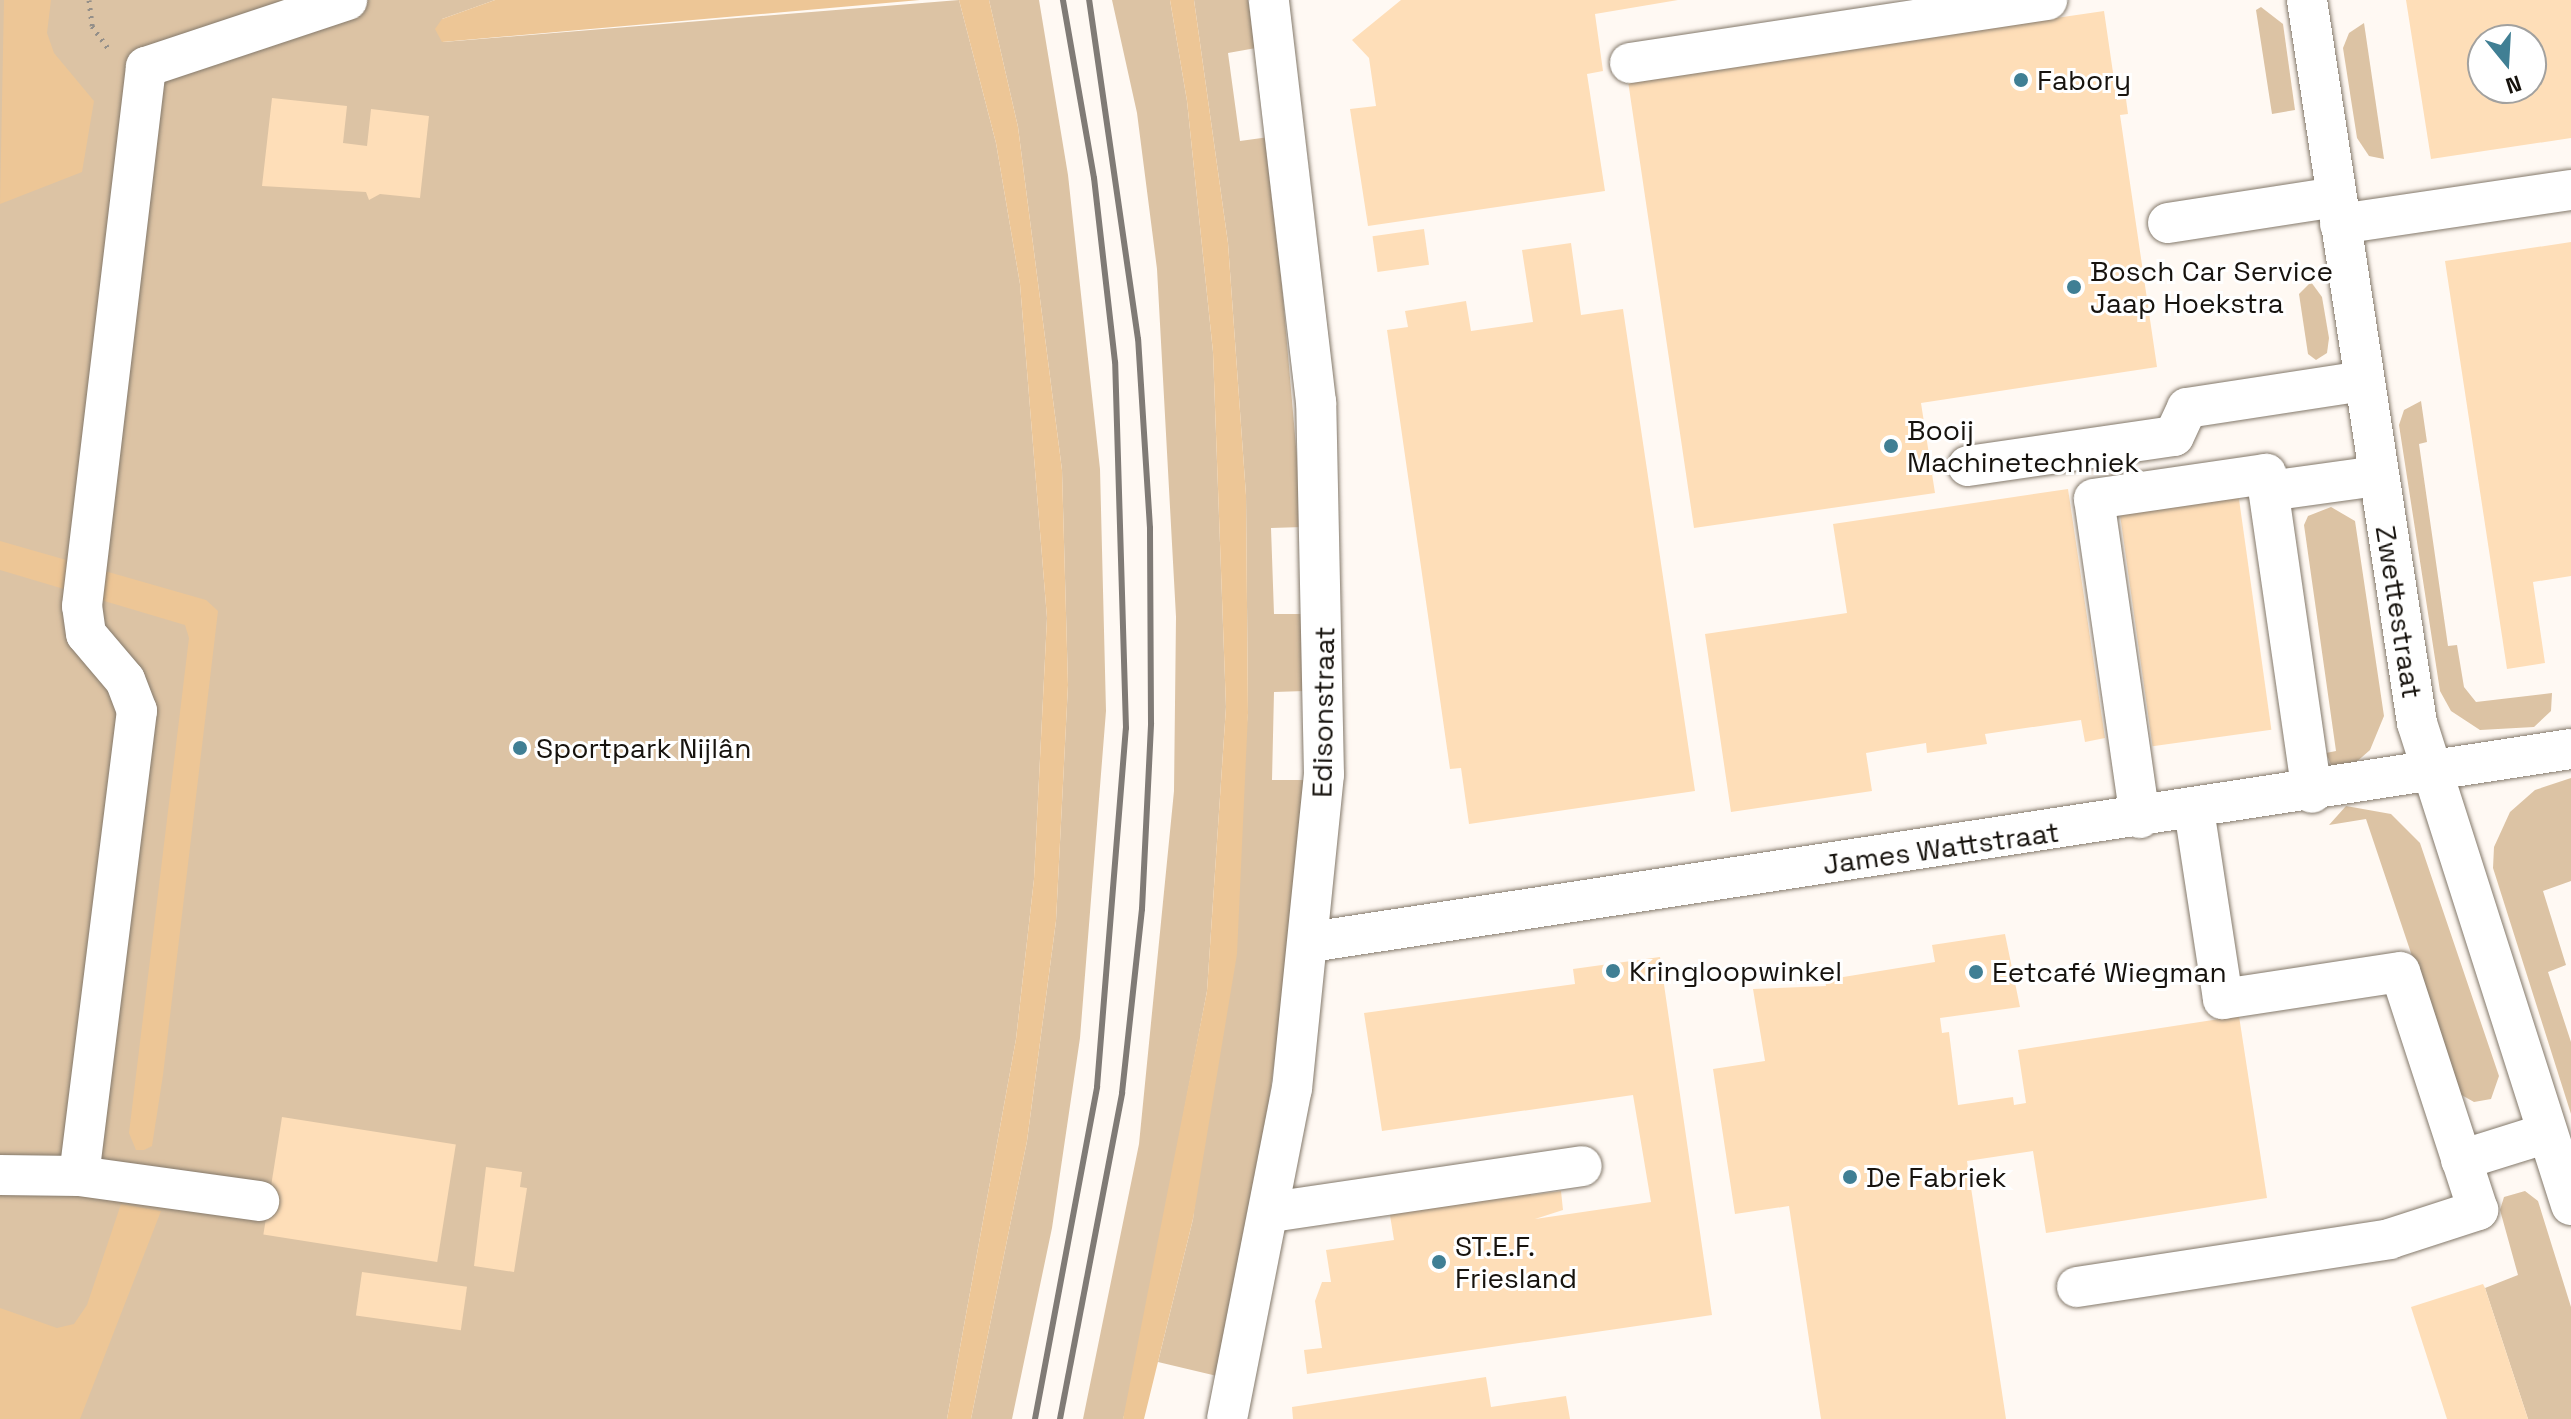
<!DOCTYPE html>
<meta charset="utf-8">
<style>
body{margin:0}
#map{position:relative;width:2571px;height:1419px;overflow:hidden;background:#fff9f3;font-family:"Space Grotesk",sans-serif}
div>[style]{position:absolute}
.green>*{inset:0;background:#dcc3a4}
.water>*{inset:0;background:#edc696}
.building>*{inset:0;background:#fedeb8;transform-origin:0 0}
.path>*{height:5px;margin-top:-2.5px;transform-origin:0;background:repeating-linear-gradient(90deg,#948f89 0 2px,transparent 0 8px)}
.roads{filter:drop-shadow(0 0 2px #84796b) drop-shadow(0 0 2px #84796b)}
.minor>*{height:40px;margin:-20px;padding:0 20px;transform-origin:20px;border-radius:20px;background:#fff}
.rail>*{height:6px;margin:-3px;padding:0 3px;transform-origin:3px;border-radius:3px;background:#807b76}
.dots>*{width:22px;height:22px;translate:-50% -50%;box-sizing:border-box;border:4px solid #fff;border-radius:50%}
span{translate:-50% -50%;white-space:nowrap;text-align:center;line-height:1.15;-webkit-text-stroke:6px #fff;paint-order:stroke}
.poi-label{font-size:28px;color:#17130e}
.left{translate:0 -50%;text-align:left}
.street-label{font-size:28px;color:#17130e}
.north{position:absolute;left:2467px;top:24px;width:80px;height:80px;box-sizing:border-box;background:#fff;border:2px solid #a2a19f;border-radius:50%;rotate:162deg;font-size:22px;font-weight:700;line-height:32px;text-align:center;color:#17130e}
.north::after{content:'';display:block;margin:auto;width:28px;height:36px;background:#407f94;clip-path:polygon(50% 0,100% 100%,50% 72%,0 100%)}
</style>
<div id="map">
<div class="green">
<i style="clip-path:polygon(0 0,495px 0,442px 19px,443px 42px,959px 0,996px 143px,1020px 284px,1047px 618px,1034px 879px,1016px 1039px,947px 1419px,0 1419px)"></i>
<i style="clip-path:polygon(989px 0,1039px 0,1068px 175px,1100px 469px,1106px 711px,1080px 1038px,1052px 1228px,1012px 1419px,971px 1419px,1027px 1141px,1056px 921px,1068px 685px,1062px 470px,1018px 127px)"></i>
<i style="clip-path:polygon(1112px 0,1170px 0,1187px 101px,1213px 352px,1226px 707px,1207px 991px,1130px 1395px,1123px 1419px,1083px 1419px,1139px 1144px,1174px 791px,1176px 617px,1157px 269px,1137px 113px)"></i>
<i style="clip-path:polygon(1194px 0,1248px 0,1256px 48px,1228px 53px,1240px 141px,1269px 137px,1303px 527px,1271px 528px,1274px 614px,1305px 614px,1305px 691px,1274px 692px,1272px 780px,1304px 780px,1290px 945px,1264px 1138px,1217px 1376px,1158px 1362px,1193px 1219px,1248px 713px,1246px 495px,1228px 243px)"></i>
<i style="clip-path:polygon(2261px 7px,2283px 24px,2295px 110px,2272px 114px,2256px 10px)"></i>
<i style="clip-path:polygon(2364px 23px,2384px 159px,2369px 156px,2357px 138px,2343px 48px,2349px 33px)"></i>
<i style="clip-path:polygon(2311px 282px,2322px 297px,2329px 338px,2327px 353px,2316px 360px,2308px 354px,2299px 294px)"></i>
<i style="clip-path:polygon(2421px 401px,2427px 442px,2419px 444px,2448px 646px,2457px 645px,2464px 687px,2476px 702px,2552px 693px,2551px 711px,2534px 727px,2480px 730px,2451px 711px,2440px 691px,2399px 425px,2404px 410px)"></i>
<i style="clip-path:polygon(2331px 507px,2355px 521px,2384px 716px,2370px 750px,2354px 764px,2332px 767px,2326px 753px,2336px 751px,2304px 525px,2308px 516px)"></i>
<i style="clip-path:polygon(2571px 778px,2571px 881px,2543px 891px,2566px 965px,2548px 972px,2571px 1042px,2571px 1114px,2493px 868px,2494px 847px,2510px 812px,2535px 790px)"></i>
<i style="clip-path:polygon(2346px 806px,2391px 814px,2420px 843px,2499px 1076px,2491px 1099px,2474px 1102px,2458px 1093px,2366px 819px,2329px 825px)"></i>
<i style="clip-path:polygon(2525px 1191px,2538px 1201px,2571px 1307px,2571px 1419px,2528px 1419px,2485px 1288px,2518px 1275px,2500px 1210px,2504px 1197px)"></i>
</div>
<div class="water">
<i style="clip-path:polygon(4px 0,51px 0,47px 33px,54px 53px,94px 101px,82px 172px,0 204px)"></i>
<i style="clip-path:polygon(495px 0,920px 0,442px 42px,435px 29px,442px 19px)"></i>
<i style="clip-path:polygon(959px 0,989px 0,1018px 127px,1062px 470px,1068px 685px,1056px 921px,1027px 1141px,971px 1419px,947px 1419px,1016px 1039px,1034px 879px,1047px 618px,1020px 284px,996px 143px)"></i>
<i style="clip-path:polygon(1170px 0,1194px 0,1228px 243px,1246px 495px,1248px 713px,1237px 954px,1193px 1219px,1144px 1419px,1123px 1419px,1207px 991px,1226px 707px,1213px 352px,1187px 101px)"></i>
<i style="clip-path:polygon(0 541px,206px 600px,218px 611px,163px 1075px,152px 1146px,144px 1150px,136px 1150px,129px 1133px,189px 638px,185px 625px,0 570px)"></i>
<i style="clip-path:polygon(121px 1204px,161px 1211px,80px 1419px,0 1419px,0 1308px,57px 1328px,74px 1324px,87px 1305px)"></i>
</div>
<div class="building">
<i style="clip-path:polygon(1401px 0,1678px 0,1595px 14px,1603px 71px,1587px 74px,1605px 191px,1368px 226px,1350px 109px,1376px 106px,1369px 58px,1352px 40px)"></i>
<i style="clip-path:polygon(evenodd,2406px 0,2571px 0,2571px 138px,2431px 159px,2406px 0,2483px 40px,2531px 40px,2531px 88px,2483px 88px,2483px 40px)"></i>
<i style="clip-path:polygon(2104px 11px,2117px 100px,2126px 99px,2128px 114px,2120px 115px,2157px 367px,1921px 403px,1935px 493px,1694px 528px,1628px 81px)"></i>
<i style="clip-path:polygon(272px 98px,347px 106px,343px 143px,367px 146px,371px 109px,429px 116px,420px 198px,380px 194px,369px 200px,366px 192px,262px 186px)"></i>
<i style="left:1424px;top:229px;width:36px;height:52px;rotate:82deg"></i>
<i style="clip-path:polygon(2571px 242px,2571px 576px,2533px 582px,2545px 663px,2507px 669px,2445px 261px)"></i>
<i style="clip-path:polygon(1571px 243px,1581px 315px,1623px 309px,1695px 791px,1469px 824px,1461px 768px,1450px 769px,1387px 330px,1408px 327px,1405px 311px,1466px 301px,1471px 331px,1533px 322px,1522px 250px)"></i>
<i style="clip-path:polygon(2068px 489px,2105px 738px,2085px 742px,2081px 720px,1985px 734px,1987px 744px,1927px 753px,1926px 743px,1889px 749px,1866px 753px,1872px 791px,1731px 812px,1705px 634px,1847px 613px,1833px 524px)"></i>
<i style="left:2238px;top:492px;width:240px;height:120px;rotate:82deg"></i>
<i style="clip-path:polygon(2005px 934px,2020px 1007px,1940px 1018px,1942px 1033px,1949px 1032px,1958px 1105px,2013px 1097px,2014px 1105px,2026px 1103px,2018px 1050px,2239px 1016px,2267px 1198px,2046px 1233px,2033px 1151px,1967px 1161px,2006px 1419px,1821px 1419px,1789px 1206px,1735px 1214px,1713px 1069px,1765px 1061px,1753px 989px,1826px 986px,1825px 980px,1935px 962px,1932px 945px)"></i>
<i style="clip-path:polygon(1660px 957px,1712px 1315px,1307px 1374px,1304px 1350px,1322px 1348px,1315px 1301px,1322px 1282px,1331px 1282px,1326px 1250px,1394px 1240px,1389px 1209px,1530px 1188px,1531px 1195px,1561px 1191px,1563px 1210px,1535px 1219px,1651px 1202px,1633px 1095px,1382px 1131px,1364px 1013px,1575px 984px,1573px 969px)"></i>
<i style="left:282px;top:1117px;width:176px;height:119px;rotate:9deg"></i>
<i style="clip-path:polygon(486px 1167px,522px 1172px,520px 1187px,527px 1188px,514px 1272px,474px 1266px)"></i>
<i style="left:362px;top:1272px;width:106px;height:44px;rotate:8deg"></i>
<i style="clip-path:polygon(2483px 1284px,2485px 1288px,2528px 1419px,2447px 1419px,2411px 1307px)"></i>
<i style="clip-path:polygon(1486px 1377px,1491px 1407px,1566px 1396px,1570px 1419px,1293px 1419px,1292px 1407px)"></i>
</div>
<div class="path">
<i style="left:89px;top:0;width:26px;rotate:83deg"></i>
<i style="left:92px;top:26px;width:31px;rotate:54deg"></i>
</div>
<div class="roads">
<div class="minor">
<i style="left:2307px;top:0;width:731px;rotate:81.35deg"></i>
<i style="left:2417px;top:723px;width:506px;rotate:72.28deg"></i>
<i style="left:1630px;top:63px;width:422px;rotate:-8.6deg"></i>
<i style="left:2168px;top:223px;width:170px;rotate:-8.8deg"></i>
<i style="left:2340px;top:224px;width:233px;rotate:-8.4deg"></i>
<i style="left:1968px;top:466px;width:208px;rotate:-8.3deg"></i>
<i style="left:2174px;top:436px;width:31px;rotate:-65deg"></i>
<i style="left:2187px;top:408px;width:178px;rotate:-8.7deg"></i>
<i style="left:2269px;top:491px;width:109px;rotate:-7.9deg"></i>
<i style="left:2140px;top:818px;width:322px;rotate:-98.2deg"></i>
<i style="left:2094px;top:499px;width:174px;rotate:-8.3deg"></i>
<i style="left:2266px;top:474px;width:322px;rotate:81.8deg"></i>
<i style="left:1311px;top:942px;width:1275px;rotate:-8.71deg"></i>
<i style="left:2461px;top:1160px;width:90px;rotate:-17.4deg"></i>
<i style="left:0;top:1175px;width:79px;rotate:0.7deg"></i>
<i style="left:79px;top:1176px;width:182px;rotate:7.9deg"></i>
<i style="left:79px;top:1176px;width:469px;rotate:-82.9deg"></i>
<i style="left:137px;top:711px;width:33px;rotate:-111deg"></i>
<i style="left:125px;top:680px;width:60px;rotate:-130.3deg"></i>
<i style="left:86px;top:634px;width:28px;rotate:-98deg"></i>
<i style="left:82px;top:606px;width:543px;rotate:-83.23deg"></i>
<i style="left:146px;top:67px;width:212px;rotate:-18.4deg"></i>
<i style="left:1271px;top:1212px;width:314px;rotate:-8.4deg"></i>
<i style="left:2077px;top:1287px;width:316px;rotate:-8.7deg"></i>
<i style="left:2389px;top:1239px;width:94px;rotate:-18deg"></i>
<i style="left:2478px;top:1210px;width:250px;rotate:-108.1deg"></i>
<i style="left:2400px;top:972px;width:179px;rotate:171.3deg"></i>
<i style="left:2223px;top:999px;width:191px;rotate:-98.7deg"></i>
<i style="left:1227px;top:1419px;width:336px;rotate:-78.9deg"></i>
<i style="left:1292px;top:1089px;width:316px;rotate:-84.2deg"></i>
<i style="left:1324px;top:775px;width:373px;rotate:-91.2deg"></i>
<i style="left:1316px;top:402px;width:405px;rotate:-96.7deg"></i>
</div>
</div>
<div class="rail">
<i style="left:1035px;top:1419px;width:338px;rotate:-79.4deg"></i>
<i style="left:1097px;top:1087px;width:360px;rotate:-85.4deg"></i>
<i style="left:1126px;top:728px;width:366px;rotate:-91.7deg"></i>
<i style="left:1115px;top:362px;width:185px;rotate:-96.5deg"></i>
<i style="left:1094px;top:178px;width:181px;rotate:-99.9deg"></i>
<i style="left:1060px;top:1419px;width:332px;rotate:-79.2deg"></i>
<i style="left:1122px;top:1093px;width:185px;rotate:-83.8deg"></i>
<i style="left:1142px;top:909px;width:186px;rotate:-87.2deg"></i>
<i style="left:1151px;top:723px;width:195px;rotate:-90.3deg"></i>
<i style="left:1150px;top:528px;width:189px;rotate:-93.6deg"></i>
<i style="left:1138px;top:339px;width:343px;rotate:-98.2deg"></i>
</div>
<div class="dots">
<i style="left:2021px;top:80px;background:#407f94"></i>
<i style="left:2074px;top:287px;background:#407f94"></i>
<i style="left:1891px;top:446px;background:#407f94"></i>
<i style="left:520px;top:748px;background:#407f94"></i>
<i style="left:1613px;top:971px;background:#407f94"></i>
<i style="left:1976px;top:972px;background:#407f94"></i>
<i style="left:1850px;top:1177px;background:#407f94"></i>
<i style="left:1439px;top:1262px;background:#407f94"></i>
</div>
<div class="poi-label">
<span class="left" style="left:2037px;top:80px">Fabory</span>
<span class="left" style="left:2090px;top:287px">Bosch Car Service<br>Jaap Hoekstra</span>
<span class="left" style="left:1907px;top:446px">Booij<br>Machinetechniek</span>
<span class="left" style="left:536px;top:748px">Sportpark Nijlân</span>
<span class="left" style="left:1629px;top:971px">Kringloopwinkel</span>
<span class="left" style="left:1992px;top:972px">Eetcafé Wiegman</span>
<span class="left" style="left:1866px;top:1177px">De Fabriek</span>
<span class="left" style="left:1455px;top:1262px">ST.E.F.<br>Friesland</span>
</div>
<div class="street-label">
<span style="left:2399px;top:612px;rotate:81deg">Zwettestraat</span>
<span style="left:1323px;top:712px;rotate:-89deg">Edisonstraat</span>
<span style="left:1941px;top:848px;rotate:-8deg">James Wattstraat</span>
</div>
<div class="north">N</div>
</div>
